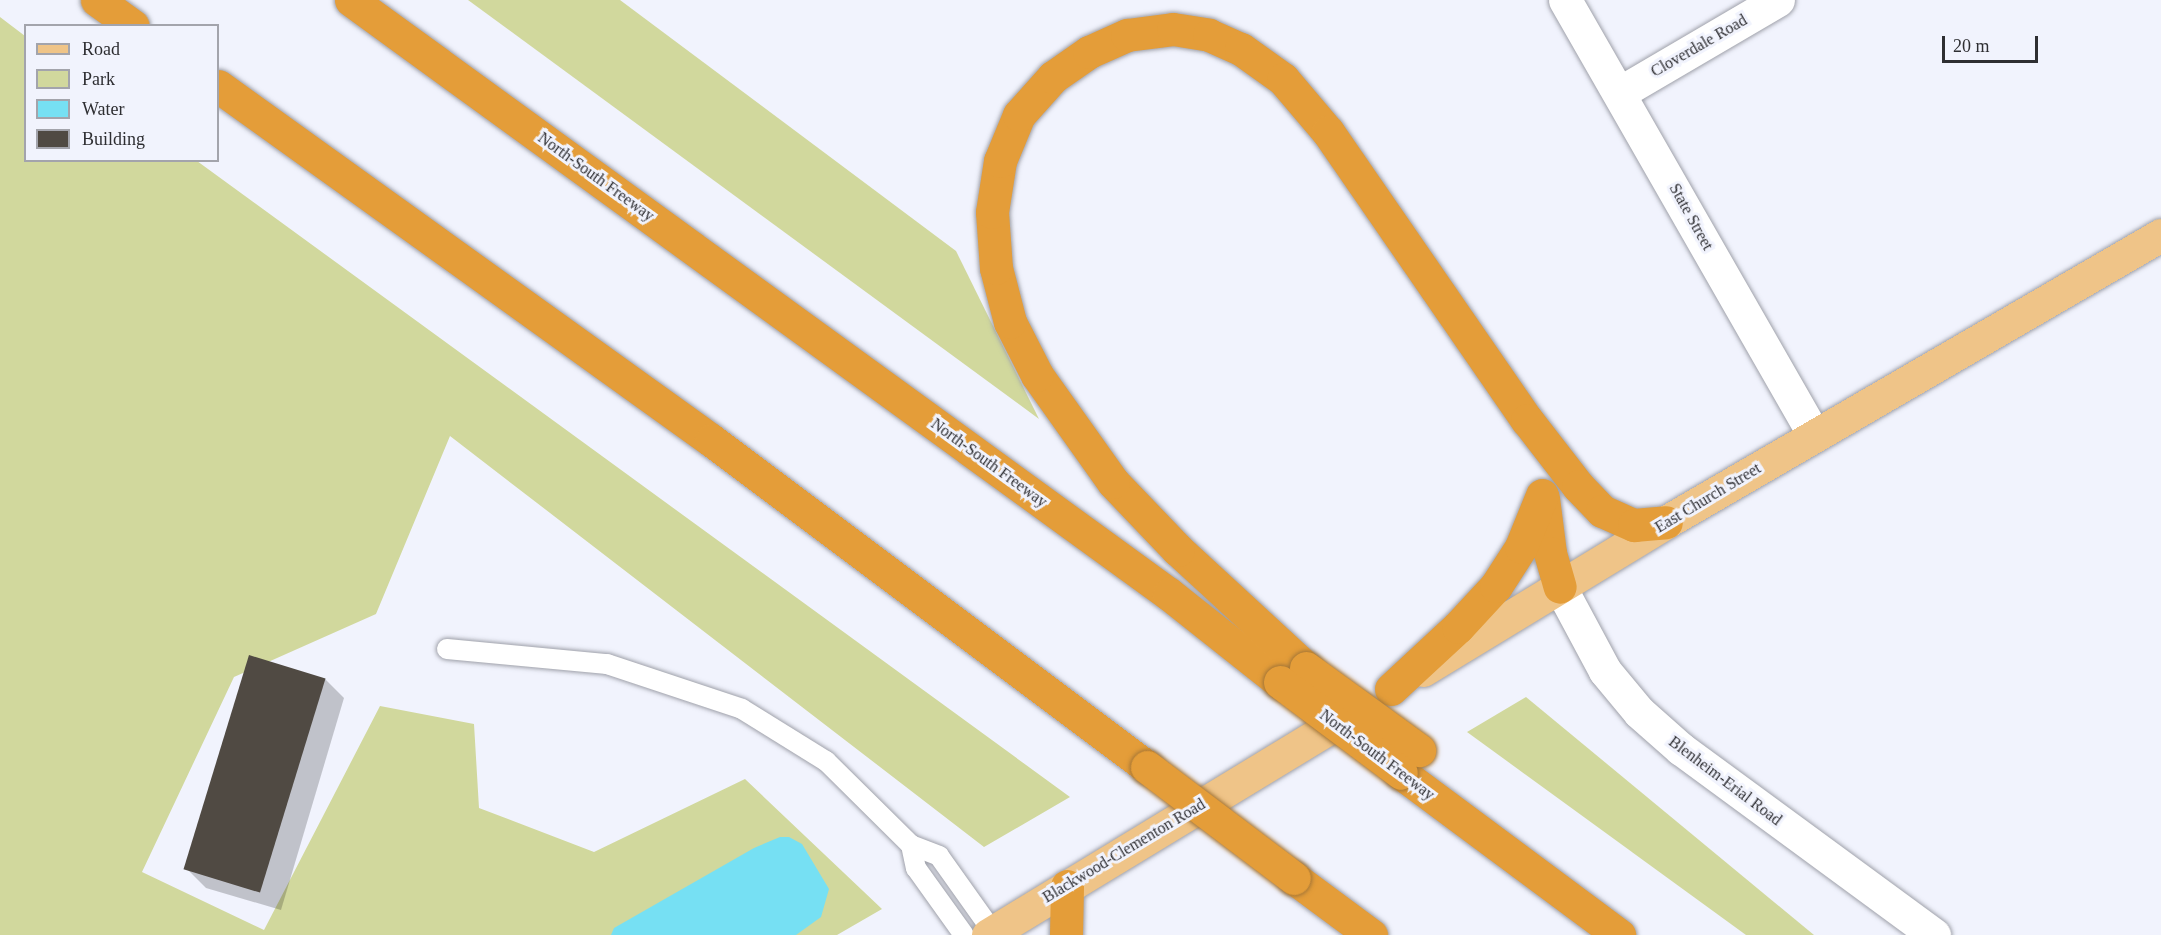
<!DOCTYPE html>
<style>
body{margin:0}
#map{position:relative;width:2161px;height:935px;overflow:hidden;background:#f1f3fd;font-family:Georgia,serif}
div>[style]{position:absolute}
.green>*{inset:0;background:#d1d89d}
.water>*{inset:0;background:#76e0f3}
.shadow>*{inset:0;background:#0003}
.building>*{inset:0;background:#504a43;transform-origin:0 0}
.roads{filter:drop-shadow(0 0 2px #9fa1aa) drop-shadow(0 0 2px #9fa1aa)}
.lane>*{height:20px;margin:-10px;padding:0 10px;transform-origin:10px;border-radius:10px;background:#fff}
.street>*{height:33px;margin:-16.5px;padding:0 16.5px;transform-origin:16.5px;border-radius:16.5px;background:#fff}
.secondary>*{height:33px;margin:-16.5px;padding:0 16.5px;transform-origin:16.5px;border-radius:16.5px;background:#fff}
.primary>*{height:33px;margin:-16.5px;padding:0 16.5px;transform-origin:16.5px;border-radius:16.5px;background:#efc488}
.highway>*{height:33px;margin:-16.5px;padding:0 16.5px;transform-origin:16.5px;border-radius:16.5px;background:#e49d39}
.bridges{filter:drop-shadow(0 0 2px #a47637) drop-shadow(0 0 2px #a47637)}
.highway-bridge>*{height:33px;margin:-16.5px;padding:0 16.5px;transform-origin:16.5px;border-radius:16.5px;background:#e49d39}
span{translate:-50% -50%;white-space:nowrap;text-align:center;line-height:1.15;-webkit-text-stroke:6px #f1f3fd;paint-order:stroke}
.street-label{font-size:16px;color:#2e2e32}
.legend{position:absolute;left:24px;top:24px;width:195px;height:138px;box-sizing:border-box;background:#f1f3fd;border:2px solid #a3a4ac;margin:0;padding:8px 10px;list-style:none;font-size:18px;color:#2e2e32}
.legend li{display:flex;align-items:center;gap:12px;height:30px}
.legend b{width:30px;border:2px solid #a3a4ac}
.scale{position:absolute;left:1942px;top:36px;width:96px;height:27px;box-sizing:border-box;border:3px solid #2e2e32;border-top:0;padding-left:8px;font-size:18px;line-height:21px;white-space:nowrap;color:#2e2e32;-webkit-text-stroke:4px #f1f3fd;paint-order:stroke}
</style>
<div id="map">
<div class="green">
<i style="clip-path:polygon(468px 0,620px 0,956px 251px,1039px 419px)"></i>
<i style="clip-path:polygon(0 17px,25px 36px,26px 160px,197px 161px,1070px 797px,984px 847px,450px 436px,376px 614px,234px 677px,142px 872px,264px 930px,380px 706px,474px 724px,479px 808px,594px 852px,745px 779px,882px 909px,837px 935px,0 935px)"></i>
<i style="clip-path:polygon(1526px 697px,1814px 935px,1746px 935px,1467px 732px)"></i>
</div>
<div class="water">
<i style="clip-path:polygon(780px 837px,789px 837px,802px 844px,829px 889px,821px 917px,796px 935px,611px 935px,614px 928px,754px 848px)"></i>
</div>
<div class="shadow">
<i style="clip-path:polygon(325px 679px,344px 698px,281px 910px,206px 888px,187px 869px)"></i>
</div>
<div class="building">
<i style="left:249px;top:655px;width:80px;height:224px;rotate:17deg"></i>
</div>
<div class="roads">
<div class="lane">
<i style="left:447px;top:649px;width:161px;rotate:5.4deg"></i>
<i style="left:607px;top:664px;width:142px;rotate:18.4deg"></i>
<i style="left:742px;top:709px;width:99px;rotate:31.8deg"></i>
<i style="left:826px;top:761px;width:120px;rotate:44.7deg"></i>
<i style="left:911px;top:845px;width:30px;rotate:21deg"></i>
<i style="left:939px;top:856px;width:93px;rotate:54.6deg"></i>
<i style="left:911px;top:845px;width:24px;rotate:78deg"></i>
<i style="left:916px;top:868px;width:82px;rotate:54.4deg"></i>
</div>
<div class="street">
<i style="left:1565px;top:0;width:501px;rotate:60.21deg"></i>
<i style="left:1621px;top:92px;width:182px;rotate:-30.4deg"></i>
</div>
<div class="secondary">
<i style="left:1560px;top:587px;width:95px;rotate:61.8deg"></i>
<i style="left:1605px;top:671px;width:53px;rotate:50.3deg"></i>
<i style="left:1639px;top:712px;width:56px;rotate:41.4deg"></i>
<i style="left:1681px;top:749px;width:314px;rotate:36.3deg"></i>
</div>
<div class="primary">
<i style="left:1423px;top:670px;width:285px;rotate:-31.3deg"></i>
<i style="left:1666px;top:522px;width:572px;rotate:-30.11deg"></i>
<i style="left:988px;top:935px;width:434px;rotate:-31.3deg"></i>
</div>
<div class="highway">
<i style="left:97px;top:0;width:44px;rotate:35.8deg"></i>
<i style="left:351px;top:0;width:1011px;rotate:35.99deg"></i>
<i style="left:1169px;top:594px;width:142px;rotate:38.4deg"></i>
<i style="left:218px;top:86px;width:607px;rotate:35.68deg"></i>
<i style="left:711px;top:440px;width:545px;rotate:36.87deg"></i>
<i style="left:1543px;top:498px;width:55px;rotate:82.7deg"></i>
<i style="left:1550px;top:553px;width:35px;rotate:74deg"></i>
<i style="left:1306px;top:668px;width:174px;rotate:-137.3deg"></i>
<i style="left:1178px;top:550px;width:94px;rotate:-133.7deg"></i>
<i style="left:1113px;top:482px;width:131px;rotate:-125.4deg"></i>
<i style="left:1037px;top:375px;width:59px;rotate:-117deg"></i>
<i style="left:1010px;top:322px;width:56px;rotate:-104.5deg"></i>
<i style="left:996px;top:268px;width:56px;rotate:-94.1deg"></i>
<i style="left:992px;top:212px;width:52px;rotate:-81.1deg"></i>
<i style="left:1000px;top:161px;width:50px;rotate:-67.6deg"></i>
<i style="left:1019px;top:115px;width:51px;rotate:-48.2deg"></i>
<i style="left:1053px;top:77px;width:44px;rotate:-34.8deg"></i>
<i style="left:1089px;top:52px;width:42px;rotate:-24.1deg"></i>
<i style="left:1127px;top:35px;width:46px;rotate:-7.4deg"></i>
<i style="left:1173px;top:29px;width:36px;rotate:9deg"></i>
<i style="left:1209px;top:35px;width:35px;rotate:24deg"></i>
<i style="left:1241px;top:49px;width:52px;rotate:35.5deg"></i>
<i style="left:1283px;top:79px;width:70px;rotate:49.7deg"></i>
<i style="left:1328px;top:132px;width:350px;rotate:55.4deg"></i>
<i style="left:1527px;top:420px;width:83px;rotate:52.3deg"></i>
<i style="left:1578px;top:486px;width:35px;rotate:46deg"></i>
<i style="left:1602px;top:511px;width:35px;rotate:24deg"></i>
<i style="left:1634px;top:525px;width:32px;rotate:-5deg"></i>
<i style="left:1391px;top:689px;width:91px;rotate:-42.8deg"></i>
<i style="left:1458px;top:627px;width:56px;rotate:-47.2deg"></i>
<i style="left:1496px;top:586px;width:46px;rotate:-57.3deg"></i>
<i style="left:1521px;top:547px;width:56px;rotate:-68deg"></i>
<i style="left:1401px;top:773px;width:272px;rotate:36.6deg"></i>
<i style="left:1294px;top:878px;width:96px;rotate:36.5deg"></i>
<i style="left:1066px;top:935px;width:49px;rotate:-88.8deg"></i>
</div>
</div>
<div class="bridges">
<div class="highway-bridge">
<i style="left:1306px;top:668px;width:140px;rotate:36deg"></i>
<i style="left:1280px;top:682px;width:151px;rotate:36.9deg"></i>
<i style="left:1147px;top:767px;width:184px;rotate:37.1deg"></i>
</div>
</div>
<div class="street-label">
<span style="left:1699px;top:46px;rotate:-30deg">Cloverdale Road</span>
<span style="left:596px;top:177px;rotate:36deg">North-South Freeway</span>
<span style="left:1691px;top:217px;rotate:61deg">State Street</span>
<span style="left:989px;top:463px;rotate:36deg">North-South Freeway</span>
<span style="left:1708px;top:498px;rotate:-31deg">East Church Street</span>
<span style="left:1377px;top:755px;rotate:37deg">North-South Freeway</span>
<span style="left:1725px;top:781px;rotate:37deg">Blenheim-Erial Road</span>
<span style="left:1124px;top:851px;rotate:-31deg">Blackwood-Clementon Road</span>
</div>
<ul class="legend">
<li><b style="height:8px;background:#efc488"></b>Road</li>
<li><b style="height:16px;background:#d1d89d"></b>Park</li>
<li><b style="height:16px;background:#76e0f3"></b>Water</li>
<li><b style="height:16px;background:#504a43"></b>Building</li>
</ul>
<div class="scale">20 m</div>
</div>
